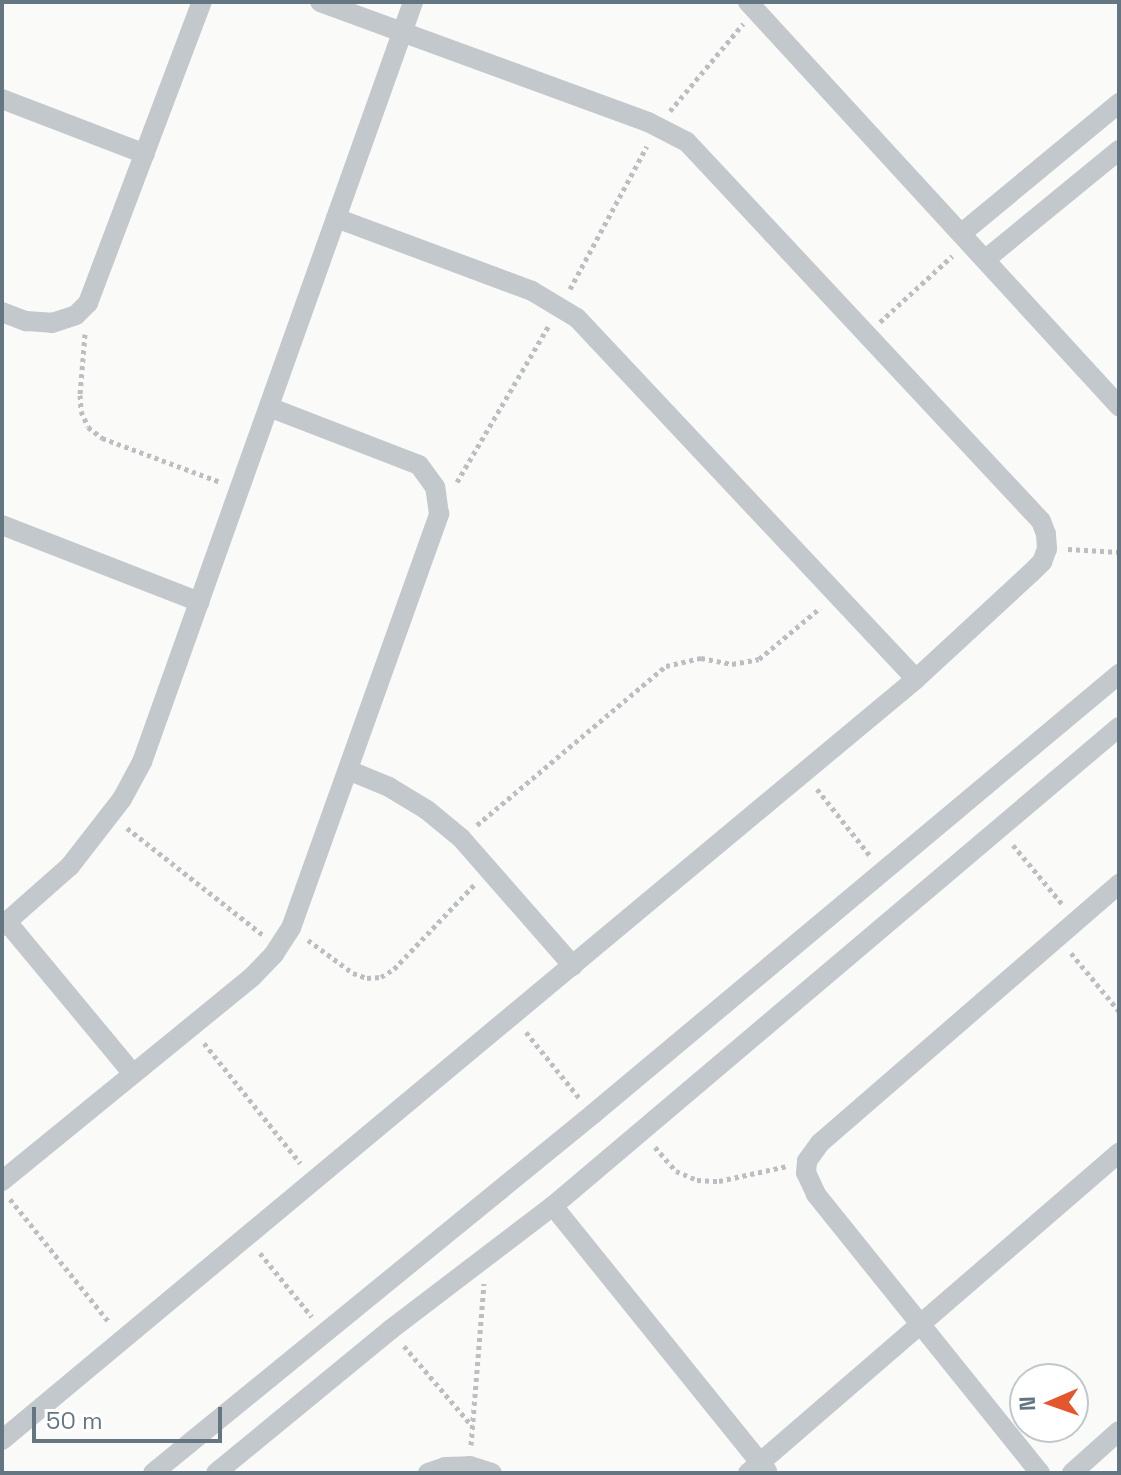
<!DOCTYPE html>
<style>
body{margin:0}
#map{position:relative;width:1121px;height:1475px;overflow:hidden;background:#fafaf8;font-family:"Space Grotesk",sans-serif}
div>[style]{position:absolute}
.path>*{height:5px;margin-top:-2.5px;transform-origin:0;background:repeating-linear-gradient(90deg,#bbbfc2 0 4px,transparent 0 8px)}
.minor>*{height:20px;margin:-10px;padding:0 10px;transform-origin:10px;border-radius:10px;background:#c3c8cc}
span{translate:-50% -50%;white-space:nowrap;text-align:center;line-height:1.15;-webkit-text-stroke:8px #fff;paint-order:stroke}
.frame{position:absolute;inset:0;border:4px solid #657683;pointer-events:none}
.north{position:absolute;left:1009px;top:1363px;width:80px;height:80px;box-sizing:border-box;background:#fff;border:2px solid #c1c8cd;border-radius:50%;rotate:268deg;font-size:22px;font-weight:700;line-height:32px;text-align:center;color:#657683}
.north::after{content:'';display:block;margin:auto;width:28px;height:36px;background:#e4572e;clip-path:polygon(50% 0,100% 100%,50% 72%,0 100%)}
.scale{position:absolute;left:32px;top:1407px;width:190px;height:36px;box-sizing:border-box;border:4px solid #657683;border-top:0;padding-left:10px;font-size:24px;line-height:28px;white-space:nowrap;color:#657683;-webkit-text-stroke:6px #fff;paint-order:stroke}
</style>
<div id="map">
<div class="path">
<i style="left:670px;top:111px;width:114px;rotate:-50deg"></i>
<i style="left:570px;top:289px;width:162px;rotate:-61.7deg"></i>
<i style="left:880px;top:322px;width:98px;rotate:-42.5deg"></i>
<i style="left:85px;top:334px;width:61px;rotate:94.7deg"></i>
<i style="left:80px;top:395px;width:16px;rotate:86deg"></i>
<i style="left:81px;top:411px;width:17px;rotate:66deg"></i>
<i style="left:88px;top:427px;width:18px;rotate:38deg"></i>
<i style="left:102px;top:438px;width:126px;rotate:20.4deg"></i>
<i style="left:457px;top:482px;width:182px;rotate:-59.6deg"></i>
<i style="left:1068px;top:549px;width:51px;rotate:3.4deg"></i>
<i style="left:817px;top:789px;width:87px;rotate:51.5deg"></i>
<i style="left:477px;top:825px;width:247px;rotate:-40.1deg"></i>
<i style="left:666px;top:666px;width:36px;rotate:-13deg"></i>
<i style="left:701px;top:658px;width:32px;rotate:11deg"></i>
<i style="left:732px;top:664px;width:27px;rotate:-10deg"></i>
<i style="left:759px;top:659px;width:80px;rotate:-39.9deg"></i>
<i style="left:127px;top:828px;width:174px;rotate:38.2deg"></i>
<i style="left:1013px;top:845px;width:78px;rotate:50.2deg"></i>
<i style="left:308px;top:940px;width:56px;rotate:36.3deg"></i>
<i style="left:353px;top:973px;width:15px;rotate:20deg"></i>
<i style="left:367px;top:978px;width:14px;rotate:-4deg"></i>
<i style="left:381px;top:977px;width:15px;rotate:-32deg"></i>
<i style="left:394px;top:969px;width:119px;rotate:-46.4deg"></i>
<i style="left:1071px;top:953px;width:75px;rotate:50.4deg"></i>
<i style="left:526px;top:1032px;width:86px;rotate:51.1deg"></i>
<i style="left:204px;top:1043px;width:154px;rotate:51.3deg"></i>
<i style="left:655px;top:1147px;width:32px;rotate:49deg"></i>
<i style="left:676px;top:1171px;width:23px;rotate:23deg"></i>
<i style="left:697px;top:1180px;width:22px;rotate:3deg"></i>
<i style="left:719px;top:1181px;width:70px;rotate:-12.4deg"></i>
<i style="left:10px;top:1199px;width:158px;rotate:51.2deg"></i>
<i style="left:260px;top:1253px;width:82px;rotate:50.9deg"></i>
<i style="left:404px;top:1346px;width:105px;rotate:49.6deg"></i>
<i style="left:471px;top:1445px;width:162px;rotate:-85.4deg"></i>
</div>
<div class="minor">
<i style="left:748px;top:2px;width:549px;rotate:47.44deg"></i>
<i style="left:2px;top:99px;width:153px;rotate:21deg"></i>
<i style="left:336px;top:218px;width:209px;rotate:20.4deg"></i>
<i style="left:532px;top:291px;width:52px;rotate:31deg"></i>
<i style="left:577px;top:318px;width:495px;rotate:46.8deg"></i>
<i style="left:962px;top:233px;width:204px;rotate:-39.6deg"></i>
<i style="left:986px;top:259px;width:172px;rotate:-39.3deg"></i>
<i style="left:2px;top:312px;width:26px;rotate:21deg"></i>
<i style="left:26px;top:321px;width:26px;rotate:4deg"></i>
<i style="left:52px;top:323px;width:25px;rotate:-18deg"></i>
<i style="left:76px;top:315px;width:17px;rotate:-45deg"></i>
<i style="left:88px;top:303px;width:322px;rotate:-69.3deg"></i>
<i style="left:2px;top:525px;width:212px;rotate:21.3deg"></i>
<i style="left:348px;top:770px;width:44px;rotate:22.5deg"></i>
<i style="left:389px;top:787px;width:44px;rotate:31.2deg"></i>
<i style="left:427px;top:810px;width:44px;rotate:39.5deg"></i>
<i style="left:461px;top:838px;width:170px;rotate:48.8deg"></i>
<i style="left:7px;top:922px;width:197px;rotate:50.3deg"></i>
<i style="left:2px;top:926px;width:91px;rotate:-41.4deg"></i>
<i style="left:70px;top:866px;width:85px;rotate:-52.2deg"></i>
<i style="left:122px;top:799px;width:42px;rotate:-61.6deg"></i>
<i style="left:142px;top:762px;width:807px;rotate:-70.37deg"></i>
<i style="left:2px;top:1181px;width:323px;rotate:-39.2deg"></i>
<i style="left:252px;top:977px;width:32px;rotate:-46deg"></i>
<i style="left:274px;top:954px;width:31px;rotate:-57deg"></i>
<i style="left:291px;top:928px;width:440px;rotate:-70.3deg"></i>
<i style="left:439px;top:514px;width:27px;rotate:-98deg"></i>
<i style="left:435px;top:487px;width:27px;rotate:-126deg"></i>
<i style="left:419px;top:465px;width:161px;rotate:-158.9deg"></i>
<i style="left:553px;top:1206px;width:341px;rotate:51.1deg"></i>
<i style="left:2px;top:1440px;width:1189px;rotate:-39.78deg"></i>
<i style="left:916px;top:679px;width:156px;rotate:-42.7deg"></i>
<i style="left:1031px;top:573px;width:16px;rotate:-45deg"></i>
<i style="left:1042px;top:562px;width:14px;rotate:-69deg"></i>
<i style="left:1047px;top:549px;width:15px;rotate:-94deg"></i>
<i style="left:1046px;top:534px;width:14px;rotate:-111deg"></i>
<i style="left:1041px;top:521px;width:519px;rotate:-133.05deg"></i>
<i style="left:687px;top:142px;width:44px;rotate:-152.9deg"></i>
<i style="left:648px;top:122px;width:349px;rotate:-159.9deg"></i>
<i style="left:153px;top:1473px;width:568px;rotate:-39.21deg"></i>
<i style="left:593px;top:1114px;width:686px;rotate:-39.91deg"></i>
<i style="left:216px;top:1473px;width:225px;rotate:-39.4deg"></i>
<i style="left:390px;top:1330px;width:205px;rotate:-37.3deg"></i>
<i style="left:553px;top:1206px;width:741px;rotate:-40.24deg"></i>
<i style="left:428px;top:1473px;width:18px;rotate:-19deg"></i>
<i style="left:445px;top:1467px;width:25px;rotate:-2deg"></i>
<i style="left:470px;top:1466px;width:23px;rotate:18deg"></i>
<i style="left:748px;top:1473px;width:490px;rotate:-40.8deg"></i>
<i style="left:1040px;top:1473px;width:358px;rotate:-128.8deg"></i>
<i style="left:816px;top:1194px;width:23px;rotate:-115deg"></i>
<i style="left:806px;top:1173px;width:12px;rotate:-85deg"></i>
<i style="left:807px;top:1161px;width:22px;rotate:-54deg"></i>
<i style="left:820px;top:1143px;width:396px;rotate:-40.9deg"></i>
<i style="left:1072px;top:1473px;width:63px;rotate:-41.8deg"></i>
</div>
<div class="frame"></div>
<div class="north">N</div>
<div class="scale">50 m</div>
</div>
